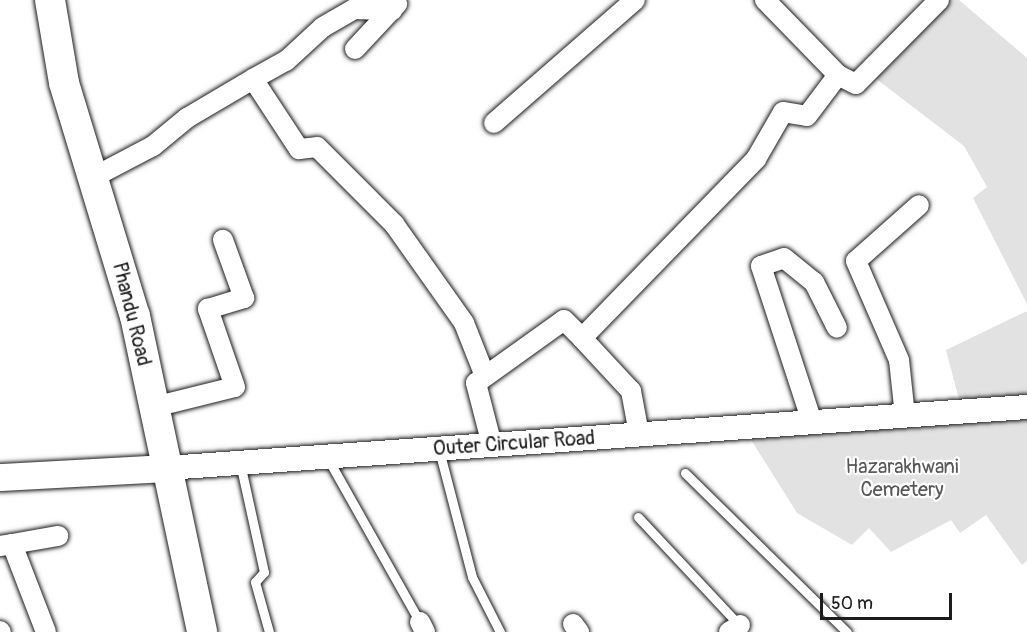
<!DOCTYPE html>
<style>
body{margin:0}
#map{position:relative;width:1027px;height:632px;overflow:hidden;background:#fff;font-family:Pangolin,sans-serif}
div>[style]{position:absolute}
.green>*{inset:0;background:#e2e2e2}
.roads{filter:drop-shadow(0 0 2px #1c1c1c) drop-shadow(0 0 2px #1c1c1c)}
.service>*{height:9px;margin:-4.5px;padding:0 4.5px;transform-origin:4.5px;border-radius:4.5px;background:#fff}
.minor>*{height:20px;margin:-10px;padding:0 10px;transform-origin:10px;border-radius:10px;background:#fff}
.tertiary>*{height:24px;margin:-12px;padding:0 12px;transform-origin:12px;border-radius:12px;background:#fff}
.secondary>*{height:27px;margin:-13.5px;padding:0 13.5px;transform-origin:13.5px;border-radius:13.5px;background:#fff}
.primary>*{height:30px;margin:-15px;padding:0 15px;transform-origin:15px;border-radius:15px;background:#fff}
span{translate:-50% -50%;white-space:nowrap;text-align:center;line-height:1.15;-webkit-text-stroke:4.5px #fff;paint-order:stroke}
.street-label{font-size:20px;color:#1c1c1c}
.park-label{font-size:20px;color:#575757}
.scale{position:absolute;left:820px;top:593px;width:132px;height:27px;box-sizing:border-box;border:3px solid #1c1c1c;border-top:0;padding-left:8px;font-size:18px;line-height:21px;white-space:nowrap;color:#1c1c1c;-webkit-text-stroke:4px #fff;paint-order:stroke}
</style>
<div id="map">
<div class="green">
<i style="clip-path:polygon(927px 0,959px 0,1027px 58px,1027px 304px,973px 198px,987px 187px,964px 146px,862px 68px)"></i>
<i style="clip-path:polygon(1027px 311px,1027px 561px,1022px 565px,986px 515px,960px 533px,951px 520px,891px 552px,869px 528px,852px 545px,797px 513px,743px 427px,962px 411px,946px 350px)"></i>
</div>
<div class="roads">
<div class="service">
<i style="left:439px;top:450px;width:131px;rotate:75.4deg"></i>
<i style="left:472px;top:577px;width:62px;rotate:63deg"></i>
<i style="left:328px;top:459px;width:187px;rotate:60.6deg"></i>
<i style="left:240px;top:463px;width:112px;rotate:77.6deg"></i>
<i style="left:264px;top:572px;width:13px;rotate:132deg"></i>
<i style="left:255px;top:582px;width:52px;rotate:74.4deg"></i>
<i style="left:685px;top:473px;width:227px;rotate:44.5deg"></i>
<i style="left:638px;top:517px;width:149px;rotate:46.9deg"></i>
</div>
<div class="minor">
<i style="left:355px;top:49px;width:62px;rotate:-47deg"></i>
<i style="left:838px;top:75px;width:20px;rotate:27deg"></i>
<i style="left:856px;top:84px;width:118px;rotate:-45.3deg"></i>
<i style="left:253px;top:79px;width:38px;rotate:-29deg"></i>
<i style="left:286px;top:61px;width:50px;rotate:-42.6deg"></i>
<i style="left:323px;top:27px;width:36px;rotate:-30deg"></i>
<i style="left:354px;top:9px;width:38px;rotate:2deg"></i>
<i style="left:494px;top:123px;width:187px;rotate:-41.1deg"></i>
<i style="left:92px;top:178px;width:69px;rotate:-27.7deg"></i>
<i style="left:153px;top:146px;width:44px;rotate:-39.5deg"></i>
<i style="left:187px;top:118px;width:77px;rotate:-30.6deg"></i>
<i style="left:253px;top:79px;width:84px;rotate:56.7deg"></i>
<i style="left:299px;top:149px;width:18px;rotate:-6deg"></i>
<i style="left:317px;top:147px;width:109px;rotate:45deg"></i>
<i style="left:394px;top:224px;width:121px;rotate:54.7deg"></i>
<i style="left:464px;top:323px;width:57px;rotate:68.4deg"></i>
<i style="left:154px;top:407px;width:83px;rotate:-13.9deg"></i>
<i style="left:235px;top:387px;width:83px;rotate:-109.1deg"></i>
<i style="left:208px;top:309px;width:38px;rotate:-17deg"></i>
<i style="left:244px;top:298px;width:62px;rotate:-109.9deg"></i>
<i style="left:905px;top:416px;width:56px;rotate:-96.1deg"></i>
<i style="left:899px;top:360px;width:108px;rotate:-113.5deg"></i>
<i style="left:856px;top:261px;width:84px;rotate:-41.6deg"></i>
<i style="left:812px;top:422px;width:164px;rotate:-108.1deg"></i>
<i style="left:761px;top:266px;width:24px;rotate:-19deg"></i>
<i style="left:784px;top:258px;width:38px;rotate:39deg"></i>
<i style="left:814px;top:282px;width:51px;rotate:63.4deg"></i>
<i style="left:639px;top:434px;width:44px;rotate:-100.5deg"></i>
<i style="left:631px;top:391px;width:72px;rotate:-132.8deg"></i>
<i style="left:582px;top:338px;width:250px;rotate:-45.8deg"></i>
<i style="left:756px;top:159px;width:54px;rotate:-60.1deg"></i>
<i style="left:783px;top:112px;width:24px;rotate:9deg"></i>
<i style="left:807px;top:116px;width:51px;rotate:-52.9deg"></i>
<i style="left:838px;top:75px;width:105px;rotate:-134.2deg"></i>
<i style="left:492px;top:445px;width:64px;rotate:-104.5deg"></i>
<i style="left:476px;top:383px;width:108px;rotate:-35.6deg"></i>
<i style="left:564px;top:320px;width:25px;rotate:45deg"></i>
<i style="left:12px;top:544px;width:47px;rotate:-9.9deg"></i>
<i style="left:0;top:546px;width:12px;rotate:-9deg"></i>
<i style="left:12px;top:544px;width:94px;rotate:68.9deg"></i>
<i style="left:420px;top:622px;width:11px;rotate:63deg"></i>
<i style="left:573px;top:624px;width:10px;rotate:53deg"></i>
<i style="left:0;top:631px;width:1px;rotate:45deg"></i>
<i style="left:729px;top:632px;width:13px;rotate:-32deg"></i>
</div>
<div class="tertiary">
<i style="left:167px;top:468px;width:862px;rotate:-4.06deg"></i>
</div>
<div class="secondary">
<i style="left:0;top:477px;width:167px;rotate:-3.1deg"></i>
</div>
<div class="primary">
<i style="left:50px;top:0;width:84px;rotate:80.4deg"></i>
<i style="left:64px;top:83px;width:244px;rotate:73.1deg"></i>
<i style="left:135px;top:316px;width:323px;rotate:78deg"></i>
</div>
</div>
<div class="street-label">
<span style="left:132px;top:314px;rotate:76deg">Phandu Road</span>
<span style="left:514px;top:443px;rotate:-4deg">Outer Circular Road</span>
</div>
<div class="park-label">
<span style="left:902px;top:478px">Hazarakhwani<br>Cemetery</span>
</div>
<div class="scale">50 m</div>
</div>
